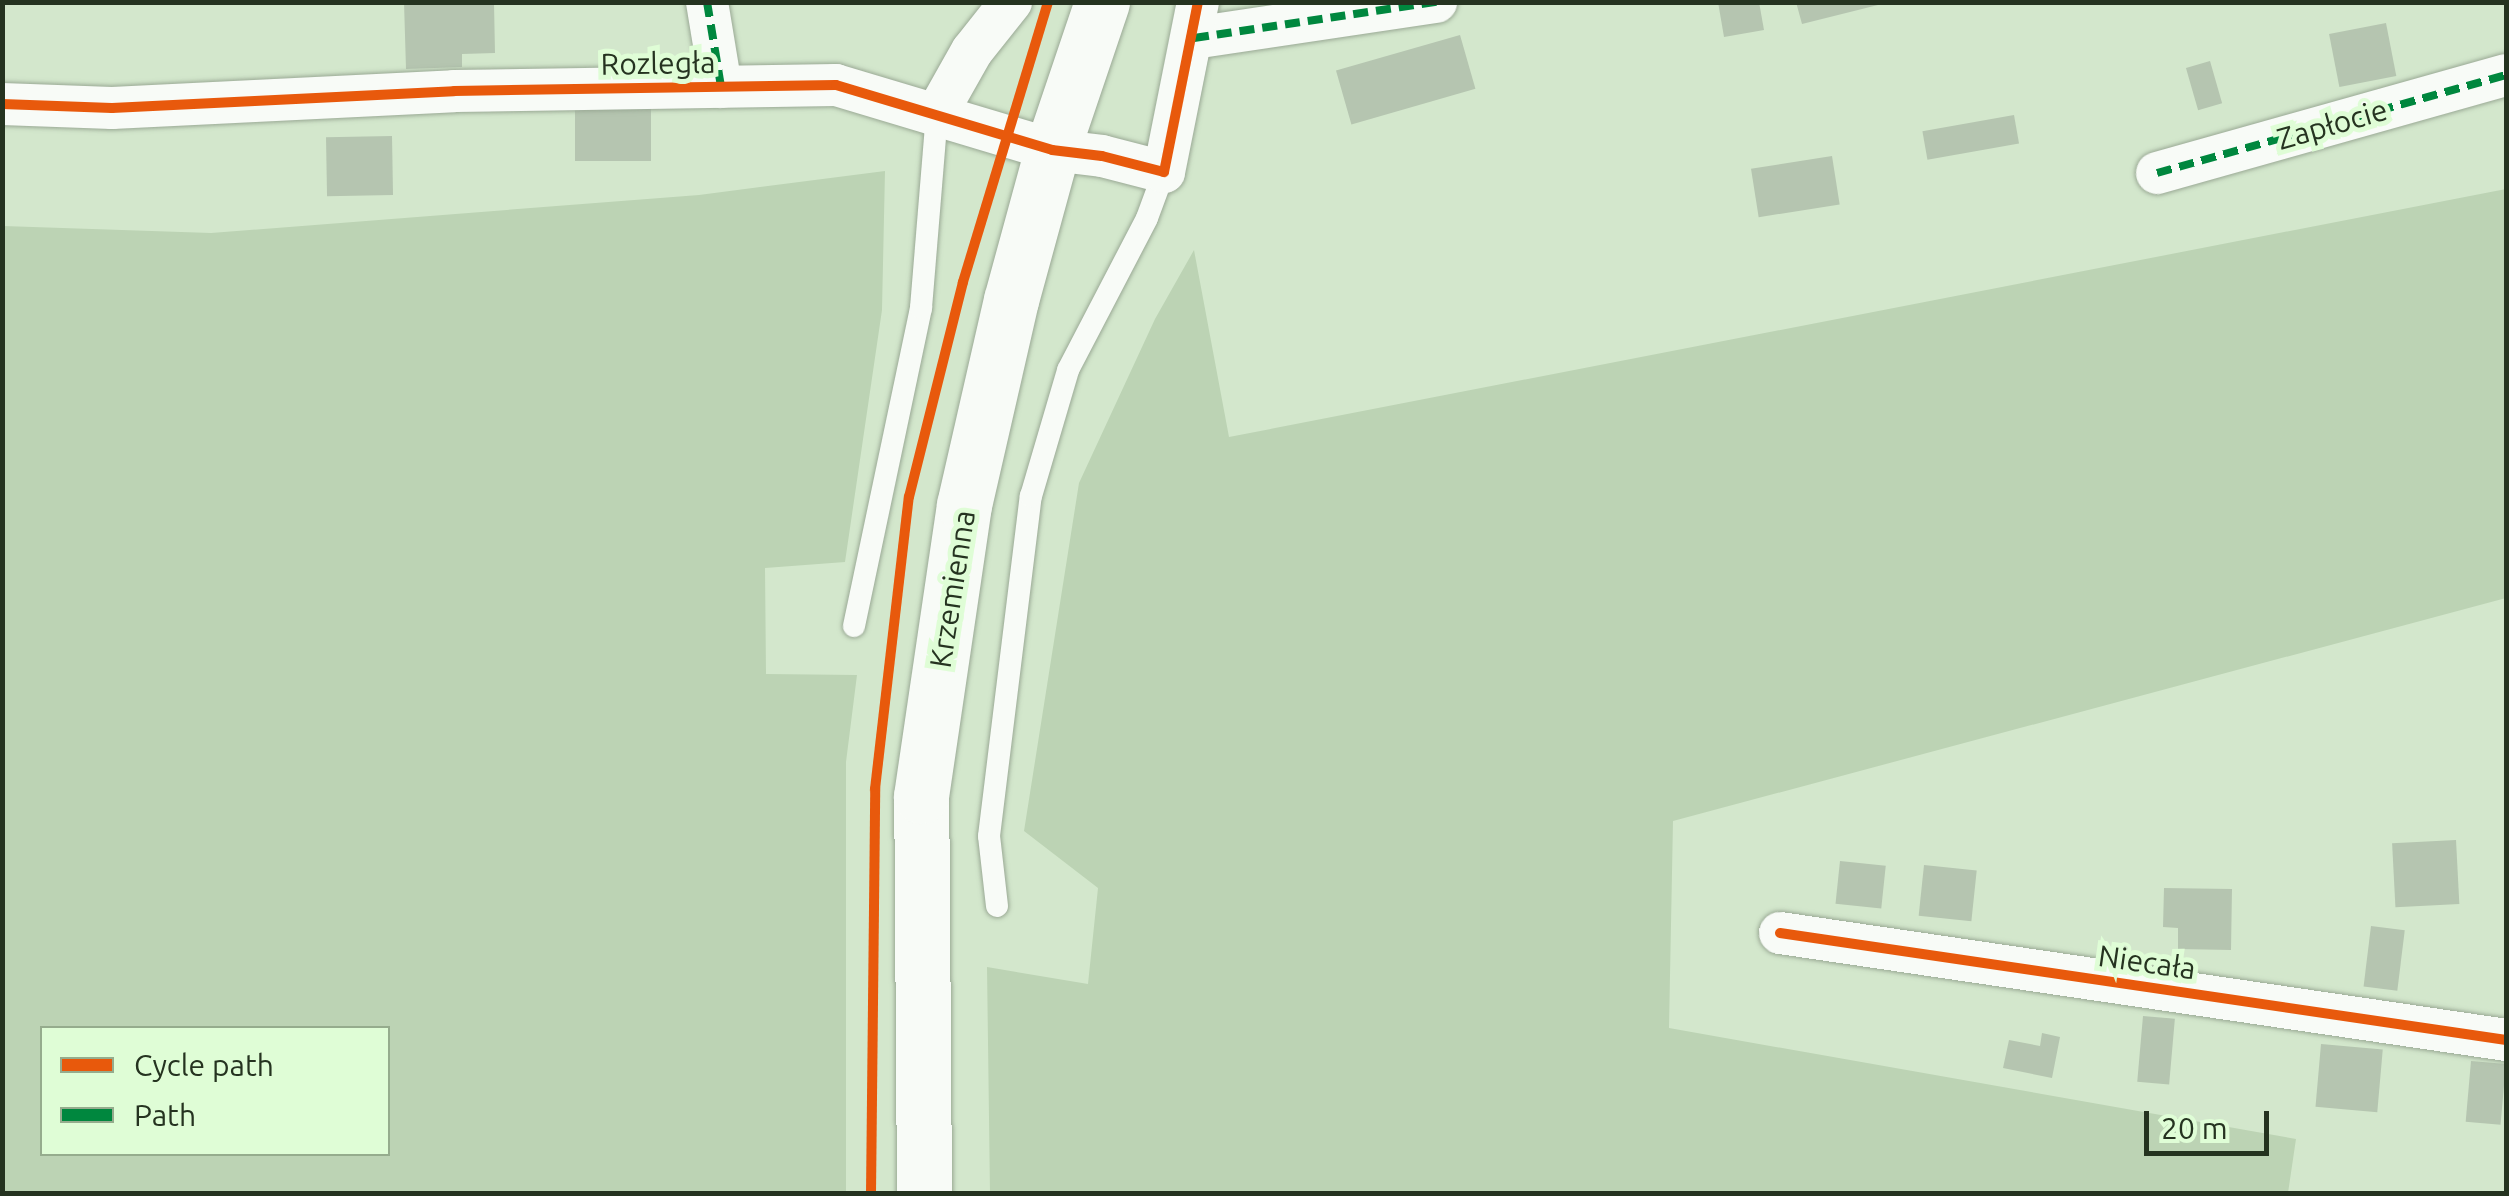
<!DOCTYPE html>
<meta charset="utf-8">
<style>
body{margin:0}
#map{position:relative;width:2509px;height:1196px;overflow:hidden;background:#d3e7cc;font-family:Ubuntu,sans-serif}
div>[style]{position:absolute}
.green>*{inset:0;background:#bcd3b4}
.building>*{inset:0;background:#b5c5b0;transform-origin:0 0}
.roads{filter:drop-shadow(0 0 2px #9aa995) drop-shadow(0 0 2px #9aa995)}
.lane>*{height:22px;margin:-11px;padding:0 11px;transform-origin:11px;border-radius:11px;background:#f8fbf7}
.street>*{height:42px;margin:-21px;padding:0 21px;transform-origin:21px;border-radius:21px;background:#f8fbf7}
.secondary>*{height:55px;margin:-27.5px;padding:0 27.5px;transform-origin:27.5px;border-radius:27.5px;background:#f8fbf7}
.quiet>*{height:8px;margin-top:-4px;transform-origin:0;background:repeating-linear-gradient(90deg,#00873e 0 15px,transparent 0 23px)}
.cycleway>*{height:10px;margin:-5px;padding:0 5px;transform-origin:5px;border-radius:5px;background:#e8590c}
span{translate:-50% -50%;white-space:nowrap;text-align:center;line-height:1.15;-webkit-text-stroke:10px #dffdd6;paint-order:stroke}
.street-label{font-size:30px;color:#253320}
.frame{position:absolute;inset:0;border:5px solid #253320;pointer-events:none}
.legend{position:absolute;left:40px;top:1026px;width:350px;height:130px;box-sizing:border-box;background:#dffdd6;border:2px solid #95ac8d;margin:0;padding:12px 18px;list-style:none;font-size:30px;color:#253320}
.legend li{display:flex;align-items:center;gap:20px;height:50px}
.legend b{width:50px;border:2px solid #95ac8d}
.scale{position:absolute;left:2144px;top:1111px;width:125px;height:45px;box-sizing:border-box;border:5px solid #253320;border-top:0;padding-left:12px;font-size:30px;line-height:35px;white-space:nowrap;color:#253320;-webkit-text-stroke:8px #dffdd6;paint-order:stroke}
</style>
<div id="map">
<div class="green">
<i style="clip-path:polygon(evenodd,885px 171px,882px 310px,845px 562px,765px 568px,766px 674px,857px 675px,846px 762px,846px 1193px,3px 1193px,3px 226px,211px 233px,699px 195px,885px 171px,42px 1028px,388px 1028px,388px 1154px,42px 1154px,42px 1028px)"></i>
<i style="clip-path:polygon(2506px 189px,2506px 598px,1673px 821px,1669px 1028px,2296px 1139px,2288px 1193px,990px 1193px,987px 967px,1088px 984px,1098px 888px,1024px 831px,1079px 483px,1155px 319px,1194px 250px,1229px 437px)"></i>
</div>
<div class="building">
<i style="clip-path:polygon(404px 2px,494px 3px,495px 53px,462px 54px,462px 67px,406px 69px)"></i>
<i style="clip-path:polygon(1718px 2px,1759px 2px,1764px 30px,1724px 37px)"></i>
<i style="clip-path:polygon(1796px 2px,1882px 2px,1882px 4px,1802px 24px)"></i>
<i style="left:2386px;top:23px;width:54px;height:58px;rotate:79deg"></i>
<i style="left:1460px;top:35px;width:56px;height:129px;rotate:74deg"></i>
<i style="left:2210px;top:61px;width:44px;height:25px;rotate:74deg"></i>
<i style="left:575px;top:107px;width:76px;height:54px"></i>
<i style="left:2014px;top:115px;width:29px;height:93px;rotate:80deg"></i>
<i style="left:392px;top:136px;width:59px;height:66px;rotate:89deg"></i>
<i style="left:1832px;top:156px;width:49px;height:82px;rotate:81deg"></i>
<i style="left:2456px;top:840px;width:64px;height:64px;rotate:87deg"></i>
<i style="left:1840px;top:861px;width:46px;height:43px;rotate:6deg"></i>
<i style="left:1924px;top:865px;width:53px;height:51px;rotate:6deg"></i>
<i style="clip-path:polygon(2164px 888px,2232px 889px,2231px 950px,2178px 949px,2178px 928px,2163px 927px)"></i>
<i style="left:2371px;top:926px;width:34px;height:61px;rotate:7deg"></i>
<i style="left:2143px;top:1016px;width:32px;height:66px;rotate:5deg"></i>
<i style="clip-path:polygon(2042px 1033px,2060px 1037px,2052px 1078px,2003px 1068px,2009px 1040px,2040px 1046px)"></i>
<i style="left:2321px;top:1044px;width:62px;height:63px;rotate:5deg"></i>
<i style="left:2471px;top:1061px;width:35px;height:61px;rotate:5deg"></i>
</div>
<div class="roads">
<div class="lane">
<i style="left:854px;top:626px;width:325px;rotate:-78.1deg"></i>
<i style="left:921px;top:308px;width:196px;rotate:-85.3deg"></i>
<i style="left:997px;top:906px;width:70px;rotate:-96.5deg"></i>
<i style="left:989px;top:836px;width:343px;rotate:-83deg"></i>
<i style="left:1031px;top:496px;width:131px;rotate:-73.6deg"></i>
<i style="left:1068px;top:370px;width:171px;rotate:-62.5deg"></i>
<i style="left:1147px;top:218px;width:49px;rotate:-69.7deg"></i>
</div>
<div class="street">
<i style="left:707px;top:2px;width:86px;rotate:80.6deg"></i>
<i style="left:1194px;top:38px;width:245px;rotate:-8.5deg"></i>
<i style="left:2px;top:104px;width:110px;rotate:2.1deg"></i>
<i style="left:112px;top:108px;width:342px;rotate:-2.8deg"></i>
<i style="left:454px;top:91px;width:382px;rotate:-0.9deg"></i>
<i style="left:836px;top:85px;width:226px;rotate:16.7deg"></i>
<i style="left:1052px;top:150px;width:50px;rotate:6.8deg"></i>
<i style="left:1102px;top:156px;width:64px;rotate:14.5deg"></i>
<i style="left:1164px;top:172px;width:173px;rotate:-78.7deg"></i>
<i style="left:937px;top:113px;width:71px;rotate:-60.6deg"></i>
<i style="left:972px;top:51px;width:63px;rotate:-51.5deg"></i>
<i style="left:2157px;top:173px;width:362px;rotate:-15.7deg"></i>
<i style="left:1780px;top:933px;width:734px;rotate:8.38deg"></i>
</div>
<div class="secondary">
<i style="left:924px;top:1194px;width:398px;rotate:-90.4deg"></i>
<i style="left:921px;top:796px;width:294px;rotate:-81.6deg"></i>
<i style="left:964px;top:505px;width:210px;rotate:-77.1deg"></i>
<i style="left:1011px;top:300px;width:156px;rotate:-74.7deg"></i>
<i style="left:1052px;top:150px;width:156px;rotate:-71.3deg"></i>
</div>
</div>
<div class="quiet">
<i style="left:707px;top:2px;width:86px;rotate:80.6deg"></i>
<i style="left:721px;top:87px;width:9px;rotate:180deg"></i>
<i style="left:1194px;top:38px;width:245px;rotate:-8.5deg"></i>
<i style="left:2157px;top:173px;width:362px;rotate:-15.7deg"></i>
</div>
<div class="cycleway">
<i style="left:2px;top:104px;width:110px;rotate:2.1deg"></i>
<i style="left:112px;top:108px;width:342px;rotate:-2.8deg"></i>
<i style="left:454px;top:91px;width:382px;rotate:-0.9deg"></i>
<i style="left:836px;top:85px;width:226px;rotate:16.7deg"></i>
<i style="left:1052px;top:150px;width:50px;rotate:6.8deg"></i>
<i style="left:1102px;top:156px;width:64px;rotate:14.5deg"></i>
<i style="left:1164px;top:172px;width:173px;rotate:-78.7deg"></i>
<i style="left:1780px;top:933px;width:734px;rotate:8.38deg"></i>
<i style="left:871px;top:1194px;width:405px;rotate:-89.4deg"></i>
<i style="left:875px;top:789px;width:294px;rotate:-83.4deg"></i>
<i style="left:909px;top:497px;width:222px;rotate:-75.9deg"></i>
<i style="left:963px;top:282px;width:293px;rotate:-73.1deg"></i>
</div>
<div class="street-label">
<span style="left:658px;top:63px;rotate:-1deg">Rozległa</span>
<span style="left:2332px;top:124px;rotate:-16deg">Zapłocie</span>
<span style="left:952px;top:589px;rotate:-81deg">Krzemienna</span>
<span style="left:2147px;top:962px;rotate:8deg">Niecała</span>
</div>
<div class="frame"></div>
<ul class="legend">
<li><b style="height:12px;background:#e8590c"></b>Cycle path</li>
<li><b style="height:12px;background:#00873e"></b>Path</li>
</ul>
<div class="scale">20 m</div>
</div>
